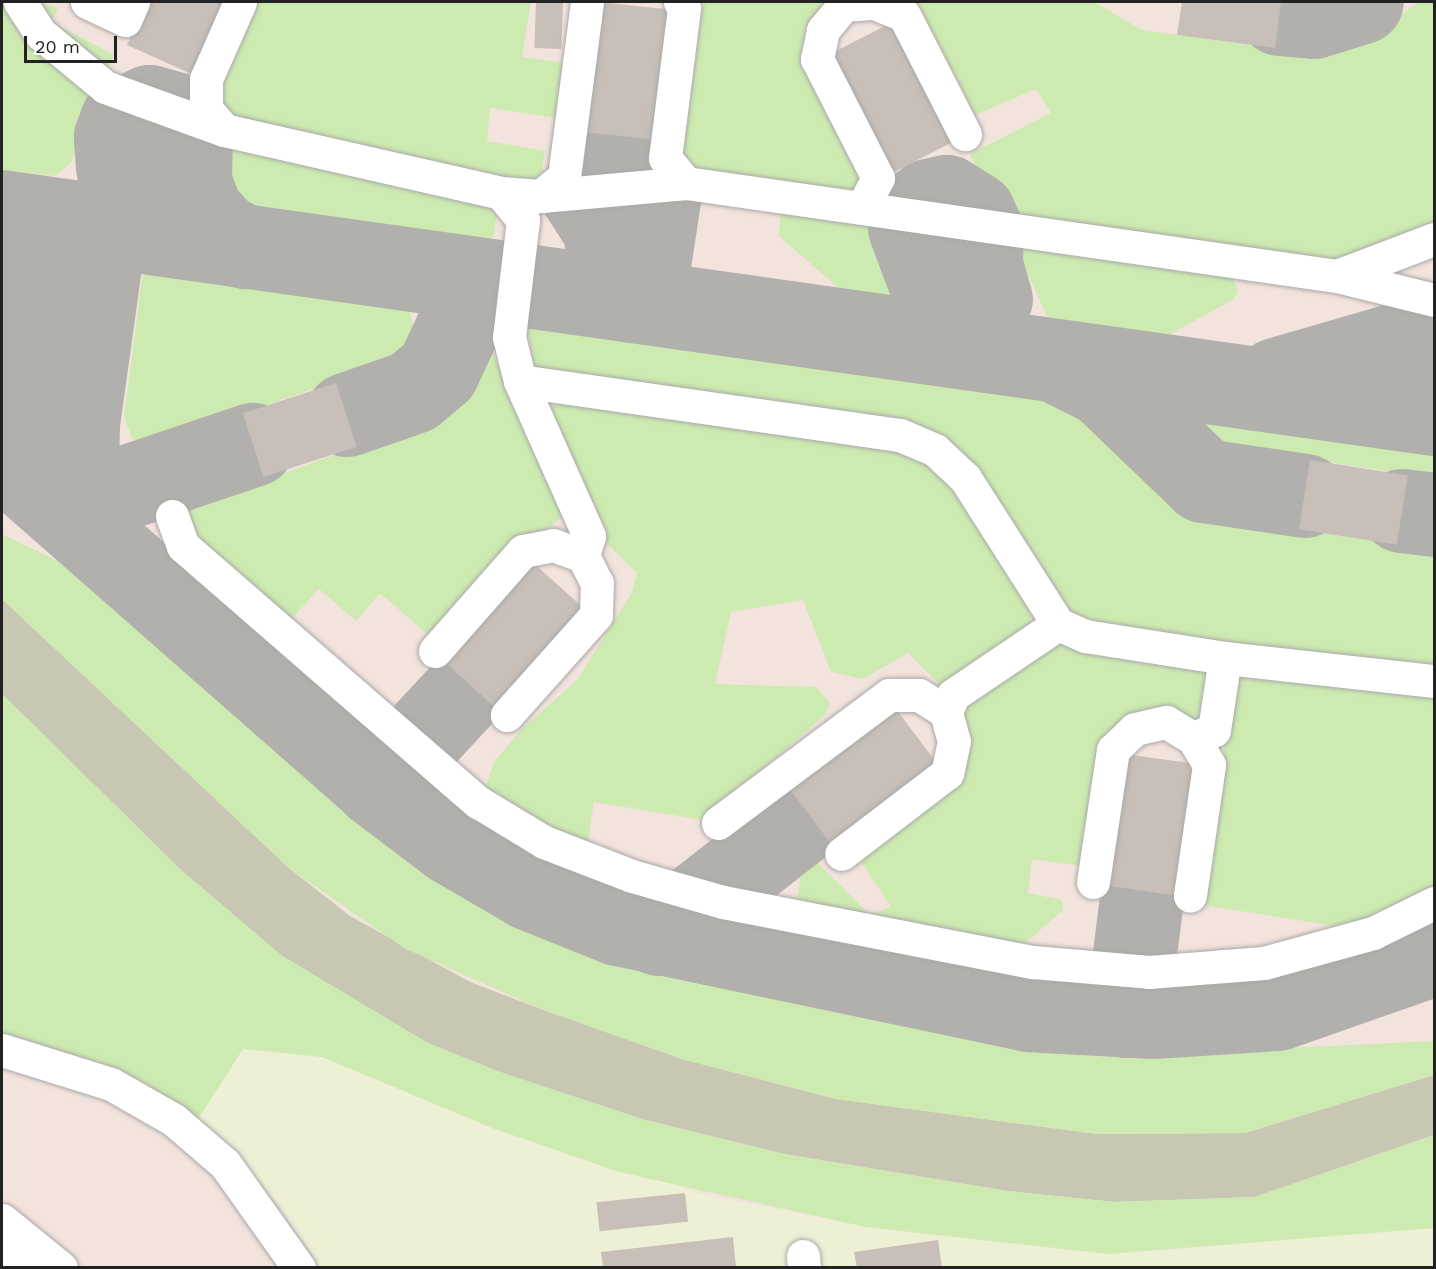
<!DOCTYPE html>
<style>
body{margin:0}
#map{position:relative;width:1436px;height:1269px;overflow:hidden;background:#f2efe9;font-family:"Work Sans",sans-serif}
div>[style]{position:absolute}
.military>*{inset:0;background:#f3e3dd;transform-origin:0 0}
.construction>*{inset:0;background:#c7c7b4}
.farmland>*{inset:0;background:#eef0d5}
.grass>*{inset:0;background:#cdebb0}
.taxiway>*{height:84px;margin:-42px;padding:0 42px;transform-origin:42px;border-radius:42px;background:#b1b0ac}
.building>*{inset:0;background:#c7bfb8;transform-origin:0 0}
.roads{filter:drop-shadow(0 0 2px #a9a9a9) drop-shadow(0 0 2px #a9a9a9)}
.minor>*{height:33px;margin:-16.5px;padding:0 16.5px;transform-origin:16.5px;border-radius:16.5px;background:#fff}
span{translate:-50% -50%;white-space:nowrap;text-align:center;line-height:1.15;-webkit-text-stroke:5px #fff;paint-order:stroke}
.frame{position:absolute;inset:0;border:3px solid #222;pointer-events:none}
.scale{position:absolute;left:24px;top:36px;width:93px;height:27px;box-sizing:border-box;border:3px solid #222;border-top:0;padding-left:8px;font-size:18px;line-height:21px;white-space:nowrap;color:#222;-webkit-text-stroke:4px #fff;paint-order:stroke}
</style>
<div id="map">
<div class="military">
<i style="left:2px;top:2px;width:1432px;height:1265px"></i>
</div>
<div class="construction">
<i style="clip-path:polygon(2px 599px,290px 869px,350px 916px,470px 982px,541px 1009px,682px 1059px,836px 1099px,1097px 1134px,1245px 1133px,1434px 1075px,1434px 1135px,1255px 1197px,1115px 1202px,1007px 1191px,784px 1154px,645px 1120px,497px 1071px,428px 1043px,326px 986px,281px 955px,181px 870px,2px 694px)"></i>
</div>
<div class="farmland">
<i style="clip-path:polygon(243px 1049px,322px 1057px,701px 1194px,866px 1227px,1109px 1254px,1434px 1228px,1434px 1267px,319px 1267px,280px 1206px,198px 1119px)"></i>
</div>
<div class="grass">
<i style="clip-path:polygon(2px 2px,96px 97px,71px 163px,55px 176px,2px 170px)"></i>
<i style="clip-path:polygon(36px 2px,58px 7px,52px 22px,114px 55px,108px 70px,80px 55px,54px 32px)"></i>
<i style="clip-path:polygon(253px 2px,531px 2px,522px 57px,565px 63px,557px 118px,490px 108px,487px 141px,545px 151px,539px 190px,224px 119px,224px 100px,212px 93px)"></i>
<i style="clip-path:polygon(704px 2px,826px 2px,804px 29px,804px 61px,863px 185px,849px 194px,686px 169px,683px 152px)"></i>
<i style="clip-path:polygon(917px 2px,1094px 2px,1142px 30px,1304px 52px,1363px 40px,1419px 2px,1434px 2px,1434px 228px,1330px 262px,999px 219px,970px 154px,1051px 113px,1036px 89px,975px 115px)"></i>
<i style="clip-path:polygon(225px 140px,498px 206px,494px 235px,489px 240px,238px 203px,228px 198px)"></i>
<i style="clip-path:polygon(781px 209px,872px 220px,901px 276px,901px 295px,893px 300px,844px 293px,779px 236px)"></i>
<i style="clip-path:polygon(1013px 241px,1231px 273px,1238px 291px,1234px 299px,1167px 336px,1049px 321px)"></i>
<i style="clip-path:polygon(151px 267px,407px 304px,417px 335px,397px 361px,136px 449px,124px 417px,142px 279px)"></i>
<i style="clip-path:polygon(526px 323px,1058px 394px,1186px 510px,1434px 550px,1434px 670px,1090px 624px,1062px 607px,969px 463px,535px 367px)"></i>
<i style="clip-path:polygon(491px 349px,566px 512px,434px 640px,380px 593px,356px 621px,319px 589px,287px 624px,193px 536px,187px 508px,446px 415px,470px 391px)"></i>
<i style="clip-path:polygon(564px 401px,910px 451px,955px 483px,1032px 612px,1029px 625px,941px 686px,908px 653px,863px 679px,831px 672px,803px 600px,731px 612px,715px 684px,816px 687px,830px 703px,825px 715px,703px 820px,594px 802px,588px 842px,552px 831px,485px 789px,494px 762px,520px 731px,578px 679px,632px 592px,637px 573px,604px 541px,550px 418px,553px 406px)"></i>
<i style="clip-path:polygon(1185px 412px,1434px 449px,1434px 479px,1218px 444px)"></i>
<i style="clip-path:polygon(2px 534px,80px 572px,376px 835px,417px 865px,499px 914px,586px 951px,675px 979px,1100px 1057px,1434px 1041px,1434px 1075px,1245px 1133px,1097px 1134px,836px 1099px,682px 1059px,541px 1009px,404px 948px,290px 869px,2px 599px)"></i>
<i style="clip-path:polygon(1070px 641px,1205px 671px,1210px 682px,1204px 721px,1127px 714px,1087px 867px,1032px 859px,1028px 893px,1062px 900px,1063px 910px,1023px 945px,797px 902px,800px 878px,818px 863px,870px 915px,891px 907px,858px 857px,965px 775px,971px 732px,960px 717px,961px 705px,1043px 647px)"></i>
<i style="clip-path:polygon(1245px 670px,1434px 692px,1434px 885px,1349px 928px,1202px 905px,1234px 679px)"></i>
<i style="clip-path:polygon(2px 694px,181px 870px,281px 955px,428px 1043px,497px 1071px,645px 1120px,784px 1154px,1007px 1191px,1115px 1202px,1255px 1197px,1434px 1135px,1434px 1228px,1109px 1254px,866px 1227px,619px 1172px,492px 1128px,322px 1057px,243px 1049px,198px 1119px,2px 1037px)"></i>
</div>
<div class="taxiway">
<i style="left:1280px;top:14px;width:34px;rotate:5deg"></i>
<i style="left:1314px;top:17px;width:50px;rotate:-17.4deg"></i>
<i style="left:118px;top:168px;width:31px;rotate:-94deg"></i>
<i style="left:116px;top:137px;width:17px;rotate:-69deg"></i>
<i style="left:122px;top:121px;width:31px;rotate:-27deg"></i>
<i style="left:150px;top:107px;width:26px;rotate:16deg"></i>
<i style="left:175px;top:114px;width:25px;rotate:50deg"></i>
<i style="left:191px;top:133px;width:49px;rotate:91.2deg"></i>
<i style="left:190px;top:182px;width:32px;rotate:70deg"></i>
<i style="left:201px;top:212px;width:31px;rotate:48deg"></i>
<i style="left:222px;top:235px;width:26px;rotate:28deg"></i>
<i style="left:2px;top:212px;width:1446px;rotate:8.03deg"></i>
<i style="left:608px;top:247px;width:19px;rotate:-102deg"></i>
<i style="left:604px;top:228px;width:40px;rotate:-122.9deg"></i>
<i style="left:582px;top:194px;width:27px;rotate:-66deg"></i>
<i style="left:593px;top:169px;width:18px;rotate:-19deg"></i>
<i style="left:610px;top:163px;width:34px;rotate:21deg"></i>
<i style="left:642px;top:175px;width:30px;rotate:56deg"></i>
<i style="left:659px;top:200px;width:79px;rotate:98.7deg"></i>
<i style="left:647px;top:278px;width:13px;rotate:135deg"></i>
<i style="left:638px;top:287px;width:32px;rotate:162deg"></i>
<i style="left:896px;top:338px;width:26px;rotate:-9deg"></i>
<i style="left:922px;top:334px;width:28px;rotate:-41deg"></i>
<i style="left:943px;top:316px;width:94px;rotate:-110.6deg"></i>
<i style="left:910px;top:228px;width:18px;rotate:-71deg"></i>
<i style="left:916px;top:211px;width:16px;rotate:-38deg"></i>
<i style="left:929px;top:201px;width:18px;rotate:-13deg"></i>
<i style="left:947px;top:197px;width:32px;rotate:32deg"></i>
<i style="left:974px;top:214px;width:20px;rotate:66deg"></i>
<i style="left:982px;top:232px;width:33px;rotate:92deg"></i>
<i style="left:981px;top:265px;width:36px;rotate:74deg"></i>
<i style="left:1062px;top:364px;width:47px;rotate:26.6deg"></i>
<i style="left:1104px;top:385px;width:139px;rotate:43.8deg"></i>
<i style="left:1204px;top:481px;width:102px;rotate:8.4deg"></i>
<i style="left:1276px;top:380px;width:165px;rotate:-16.2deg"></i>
<i style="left:347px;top:415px;width:70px;rotate:-19.2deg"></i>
<i style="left:413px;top:392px;width:33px;rotate:-40deg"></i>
<i style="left:438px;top:371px;width:81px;rotate:-65deg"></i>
<i style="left:472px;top:298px;width:37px;rotate:-24deg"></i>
<i style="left:78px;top:424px;width:168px;rotate:-82.1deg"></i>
<i style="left:101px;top:258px;width:24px;rotate:-107deg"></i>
<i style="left:94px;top:235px;width:26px;rotate:-151deg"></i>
<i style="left:71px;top:222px;width:26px;rotate:167deg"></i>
<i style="left:46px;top:228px;width:24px;rotate:125deg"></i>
<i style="left:32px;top:248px;width:168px;rotate:98.2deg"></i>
<i style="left:8px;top:414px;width:25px;rotate:79deg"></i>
<i style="left:13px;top:439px;width:29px;rotate:29deg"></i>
<i style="left:38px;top:453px;width:13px"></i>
<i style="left:51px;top:453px;width:13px;rotate:-18deg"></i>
<i style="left:63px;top:449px;width:29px;rotate:-59deg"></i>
<i style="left:78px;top:424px;width:49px;rotate:91.2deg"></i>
<i style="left:77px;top:473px;width:21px;rotate:47deg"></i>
<i style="left:91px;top:488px;width:22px;rotate:10deg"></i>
<i style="left:113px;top:492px;width:148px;rotate:-18.6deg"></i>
<i style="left:2px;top:456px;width:500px;rotate:41.3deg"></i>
<i style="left:377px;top:786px;width:94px;rotate:37.2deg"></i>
<i style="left:452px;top:843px;width:91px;rotate:30.2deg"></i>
<i style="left:531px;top:889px;width:94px;rotate:21.9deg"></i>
<i style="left:618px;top:924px;width:419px;rotate:11.8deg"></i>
<i style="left:1028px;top:1010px;width:125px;rotate:3.2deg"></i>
<i style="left:1153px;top:1017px;width:125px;rotate:-3.7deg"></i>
<i style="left:1278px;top:1009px;width:165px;rotate:-19.4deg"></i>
<i style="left:1402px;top:511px;width:32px;rotate:7deg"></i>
<i style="left:377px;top:786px;width:137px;rotate:-47.1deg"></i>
<i style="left:659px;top:934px;width:192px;rotate:-38deg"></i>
<i style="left:1127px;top:1016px;width:126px;rotate:-82.7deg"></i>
</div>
<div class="building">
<i style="clip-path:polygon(146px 2px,229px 2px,196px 76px,127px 45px)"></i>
<i style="left:536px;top:2px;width:27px;height:46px;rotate:2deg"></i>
<i style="left:599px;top:2px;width:76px;height:131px;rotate:6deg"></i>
<i style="clip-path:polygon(1182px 2px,1281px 2px,1275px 48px,1177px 35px)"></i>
<i style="left:895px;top:21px;width:134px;height:76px;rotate:63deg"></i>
<i style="left:336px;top:383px;width:67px;height:98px;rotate:72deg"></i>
<i style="left:1310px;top:460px;width:99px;height:70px;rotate:9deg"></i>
<i style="left:530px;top:560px;width:76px;height:133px;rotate:42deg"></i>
<i style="left:893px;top:705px;width:76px;height:133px;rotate:53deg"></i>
<i style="left:1125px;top:754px;width:77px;height:133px;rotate:8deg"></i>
<i style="left:685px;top:1193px;width:29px;height:89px;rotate:84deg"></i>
<i style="clip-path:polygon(733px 1237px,736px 1268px,603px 1268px,601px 1252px)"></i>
<i style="clip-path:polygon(938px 1240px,942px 1268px,857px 1268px,854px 1252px)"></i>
</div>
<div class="roads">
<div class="minor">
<i style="left:20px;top:2px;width:38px;rotate:57deg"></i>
<i style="left:41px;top:34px;width:83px;rotate:39.6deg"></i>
<i style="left:105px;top:87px;width:127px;rotate:19.9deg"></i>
<i style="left:87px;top:2px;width:42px;rotate:25.3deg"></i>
<i style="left:125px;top:20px;width:20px;rotate:-66deg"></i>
<i style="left:240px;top:2px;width:84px;rotate:113.8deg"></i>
<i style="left:206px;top:79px;width:30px;rotate:90deg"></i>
<i style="left:206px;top:109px;width:28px;rotate:49deg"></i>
<i style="left:224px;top:130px;width:284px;rotate:12.8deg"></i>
<i style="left:501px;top:193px;width:40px;rotate:4.3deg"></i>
<i style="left:541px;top:196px;width:30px;rotate:-40deg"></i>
<i style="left:564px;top:177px;width:177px;rotate:-82.5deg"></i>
<i style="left:680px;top:2px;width:7px;rotate:56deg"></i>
<i style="left:684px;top:8px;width:151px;rotate:97.2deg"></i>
<i style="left:665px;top:158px;width:33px;rotate:50deg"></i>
<i style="left:686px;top:183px;width:658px;rotate:8.13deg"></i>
<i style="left:1337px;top:276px;width:100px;rotate:13.9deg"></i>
<i style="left:501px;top:193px;width:35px;rotate:51deg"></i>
<i style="left:523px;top:220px;width:118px;rotate:96.8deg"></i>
<i style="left:509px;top:337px;width:45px;rotate:76deg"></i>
<i style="left:520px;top:381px;width:170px;rotate:66deg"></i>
<i style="left:589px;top:536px;width:21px;rotate:107deg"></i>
<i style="left:541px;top:196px;width:146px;rotate:-5.1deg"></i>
<i style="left:863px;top:206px;width:32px;rotate:-62deg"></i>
<i style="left:878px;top:178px;width:134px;rotate:-117.1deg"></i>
<i style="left:817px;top:59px;width:30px;rotate:-78deg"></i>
<i style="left:823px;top:30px;width:33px;rotate:-50deg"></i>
<i style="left:844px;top:5px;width:30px;rotate:-4deg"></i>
<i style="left:874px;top:3px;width:32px;rotate:22deg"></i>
<i style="left:904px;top:15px;width:134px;rotate:62.9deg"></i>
<i style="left:1337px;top:276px;width:104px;rotate:-20.9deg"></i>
<i style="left:520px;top:381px;width:384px;rotate:8.1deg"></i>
<i style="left:900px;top:435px;width:38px;rotate:23deg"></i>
<i style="left:935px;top:450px;width:41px;rotate:43deg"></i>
<i style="left:965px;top:478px;width:173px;rotate:57.5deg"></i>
<i style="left:1058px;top:624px;width:127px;rotate:145.9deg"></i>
<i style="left:953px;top:695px;width:18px;rotate:112deg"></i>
<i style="left:172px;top:516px;width:32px;rotate:70deg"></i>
<i style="left:183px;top:546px;width:391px;rotate:41deg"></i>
<i style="left:478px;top:802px;width:77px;rotate:31.2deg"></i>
<i style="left:544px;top:842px;width:94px;rotate:21.1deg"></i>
<i style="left:632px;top:876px;width:95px;rotate:15.9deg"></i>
<i style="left:723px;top:902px;width:316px;rotate:11deg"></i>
<i style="left:1033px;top:962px;width:116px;rotate:4.9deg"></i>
<i style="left:1149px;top:972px;width:115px;rotate:-4.5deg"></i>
<i style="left:1264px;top:963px;width:113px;rotate:-15.4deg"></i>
<i style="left:1373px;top:933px;width:68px;rotate:-26.2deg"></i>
<i style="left:1058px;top:624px;width:30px;rotate:24deg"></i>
<i style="left:1085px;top:636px;width:142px;rotate:8.9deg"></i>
<i style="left:1225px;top:658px;width:73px;rotate:98.7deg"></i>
<i style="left:1214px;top:730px;width:22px;rotate:159deg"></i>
<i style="left:435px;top:651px;width:133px;rotate:-48.7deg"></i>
<i style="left:523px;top:551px;width:31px;rotate:-11deg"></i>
<i style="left:553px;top:545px;width:32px;rotate:20deg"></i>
<i style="left:583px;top:556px;width:30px;rotate:63deg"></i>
<i style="left:597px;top:583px;width:32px;rotate:92deg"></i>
<i style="left:596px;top:615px;width:134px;rotate:131.7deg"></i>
<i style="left:1225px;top:658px;width:210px;rotate:6.3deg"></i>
<i style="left:718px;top:823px;width:214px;rotate:-36.8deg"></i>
<i style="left:889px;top:695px;width:30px"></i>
<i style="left:919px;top:695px;width:32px;rotate:32deg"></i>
<i style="left:946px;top:712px;width:30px;rotate:75deg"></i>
<i style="left:954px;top:741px;width:33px;rotate:102deg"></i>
<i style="left:947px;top:773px;width:133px;rotate:142.6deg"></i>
<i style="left:1093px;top:882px;width:134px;rotate:-81.4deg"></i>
<i style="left:1113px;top:750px;width:30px;rotate:-44deg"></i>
<i style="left:1135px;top:729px;width:32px;rotate:-13deg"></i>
<i style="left:1166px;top:722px;width:31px;rotate:31deg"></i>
<i style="left:1193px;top:738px;width:31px;rotate:59deg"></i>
<i style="left:1209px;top:765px;width:132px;rotate:98.3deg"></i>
<i style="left:2px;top:1050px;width:114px;rotate:17.3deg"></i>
<i style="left:111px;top:1084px;width:73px;rotate:29.7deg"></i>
<i style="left:174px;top:1120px;width:67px;rotate:40.8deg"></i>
<i style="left:225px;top:1164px;width:128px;rotate:54.6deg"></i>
<i style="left:2px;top:1220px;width:76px;rotate:39.1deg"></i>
<i style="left:2px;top:1251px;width:42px;rotate:24.1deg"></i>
<i style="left:803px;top:1256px;width:12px;rotate:85deg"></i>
</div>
</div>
<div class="frame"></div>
<div class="scale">20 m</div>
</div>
